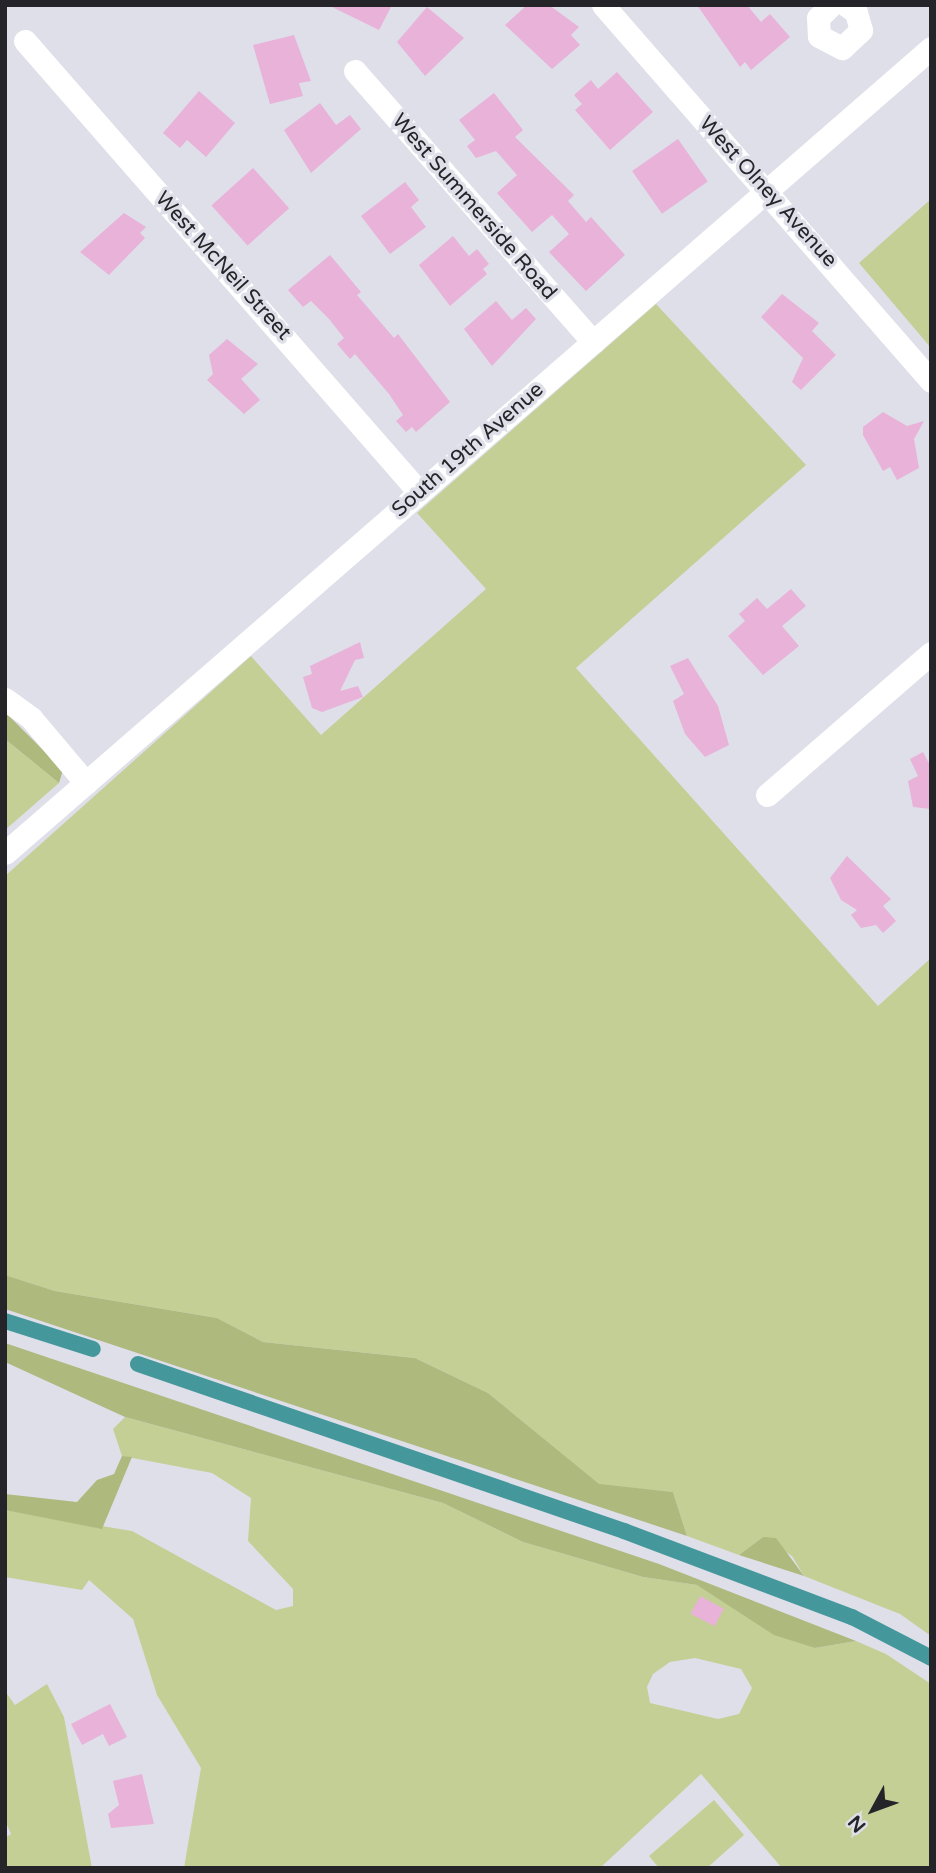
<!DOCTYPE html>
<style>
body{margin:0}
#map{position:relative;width:936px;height:1873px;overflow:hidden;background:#dfdfea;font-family:"Varela Round",sans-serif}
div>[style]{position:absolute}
.green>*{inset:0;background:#c4cf96}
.forest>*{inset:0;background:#aeb97e}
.canal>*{height:16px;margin:-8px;padding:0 8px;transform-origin:8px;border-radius:8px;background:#44989c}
.building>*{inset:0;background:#e8b2d9;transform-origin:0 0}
.minor>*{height:23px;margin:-11.5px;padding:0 11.5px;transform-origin:11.5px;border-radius:11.5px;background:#fff}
span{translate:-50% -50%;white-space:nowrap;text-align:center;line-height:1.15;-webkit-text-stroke:7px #dfdfea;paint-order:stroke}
.street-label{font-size:21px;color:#252529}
.frame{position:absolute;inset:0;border:7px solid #252529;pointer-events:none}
.north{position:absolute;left:838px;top:1775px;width:70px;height:70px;-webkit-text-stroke:5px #dfdfea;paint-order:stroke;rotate:229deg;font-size:19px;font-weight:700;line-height:28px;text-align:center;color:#252529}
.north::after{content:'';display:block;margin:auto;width:24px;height:32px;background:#252529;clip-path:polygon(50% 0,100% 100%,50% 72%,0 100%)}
</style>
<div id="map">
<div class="green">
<i style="clip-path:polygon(931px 199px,931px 348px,859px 263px)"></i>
<i style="clip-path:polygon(656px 304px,806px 465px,576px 668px,878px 1006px,931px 958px,931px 1636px,900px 1614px,804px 1576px,792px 1556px,763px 1537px,739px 1555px,687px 1536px,673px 1492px,599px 1485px,488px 1393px,415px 1358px,263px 1342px,217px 1318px,55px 1291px,5px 1275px,5px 876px,251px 656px,321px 735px,486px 589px,417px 513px)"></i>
<i style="clip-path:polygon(5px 739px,59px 783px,5px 830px)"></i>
<i style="clip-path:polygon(evenodd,125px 1417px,443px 1503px,523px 1542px,643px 1577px,697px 1585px,815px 1648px,856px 1641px,886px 1654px,931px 1684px,931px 1868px,782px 1868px,701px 1774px,600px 1868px,184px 1868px,201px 1768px,157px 1695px,133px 1619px,89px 1580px,82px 1590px,5px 1577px,5px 1510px,132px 1531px,276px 1610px,293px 1606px,293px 1589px,248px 1541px,251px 1498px,212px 1473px,122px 1456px,113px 1429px,125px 1417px,695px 1658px,741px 1669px,752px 1688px,739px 1714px,718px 1719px,650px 1703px,647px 1687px,653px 1674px,670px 1662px,695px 1658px)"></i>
<i style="clip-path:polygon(47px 1684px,64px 1717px,92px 1868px,5px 1868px,5px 1838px,11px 1834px,5px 1820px,5px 1691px,15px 1705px)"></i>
<i style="clip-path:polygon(714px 1800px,744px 1835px,707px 1868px,659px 1868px,649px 1856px)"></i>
</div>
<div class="forest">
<i style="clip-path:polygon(5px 712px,63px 770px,59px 783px,5px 739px)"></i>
<i style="clip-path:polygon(5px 1275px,55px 1291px,217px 1318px,263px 1342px,415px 1358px,488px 1393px,599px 1484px,673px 1492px,687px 1536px,5px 1309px)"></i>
<i style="clip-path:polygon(5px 1343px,659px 1564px,856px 1641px,815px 1648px,774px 1635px,697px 1585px,643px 1577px,523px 1542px,443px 1503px,125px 1417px,5px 1362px)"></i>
<i style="clip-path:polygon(122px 1456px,132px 1457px,102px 1529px,5px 1510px,5px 1494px,77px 1502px,97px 1480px,114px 1474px)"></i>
<i style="clip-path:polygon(763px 1537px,776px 1538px,804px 1576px,739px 1555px)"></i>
</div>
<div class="canal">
<i style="left:5px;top:1321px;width:92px;rotate:17.7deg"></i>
<i style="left:138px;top:1364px;width:514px;rotate:18.96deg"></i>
<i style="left:624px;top:1531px;width:244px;rotate:20.7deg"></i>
<i style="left:852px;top:1617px;width:89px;rotate:27.4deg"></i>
</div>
<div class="building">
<i style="clip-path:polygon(328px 5px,392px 5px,379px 30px)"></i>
<i style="clip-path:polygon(527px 5px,549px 5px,579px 27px,571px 35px,580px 45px,552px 69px,505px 25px)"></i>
<i style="clip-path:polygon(697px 5px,747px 5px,761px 22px,770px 14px,790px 37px,751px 70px,745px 62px,740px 67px)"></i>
<i style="clip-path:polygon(427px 7px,464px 38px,425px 76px,397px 42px)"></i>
<i style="clip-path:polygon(294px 35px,311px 81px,299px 83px,303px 96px,270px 104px,253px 45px)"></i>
<i style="clip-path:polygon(617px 72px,653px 112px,610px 150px,575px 110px,582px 104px,574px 95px,591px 80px,598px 89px)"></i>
<i style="clip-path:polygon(199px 91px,235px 123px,206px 157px,187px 140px,180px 148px,163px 133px)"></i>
<i style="clip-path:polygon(494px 93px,523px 130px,515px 137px,574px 195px,568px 201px,586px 222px,591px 217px,625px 255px,586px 291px,549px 252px,569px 234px,552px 215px,532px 232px,497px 193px,517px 175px,496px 151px,476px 158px,467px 146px,475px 140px,459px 120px)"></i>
<i style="clip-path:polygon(320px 103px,336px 125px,350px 115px,361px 129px,311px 173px,284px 130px)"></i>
<i style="left:678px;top:139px;width:52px;height:56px;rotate:55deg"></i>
<i style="left:253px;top:168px;width:54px;height:56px;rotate:48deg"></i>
<i style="clip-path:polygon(405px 182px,419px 200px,411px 207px,426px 227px,390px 254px,361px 216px)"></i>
<i style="clip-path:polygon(124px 213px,146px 227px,140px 233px,145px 238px,109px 275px,80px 252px)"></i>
<i style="clip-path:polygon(453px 236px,469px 256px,477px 249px,489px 264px,483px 269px,487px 274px,450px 306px,419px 265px)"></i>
<i style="clip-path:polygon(330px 255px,361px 292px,357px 295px,394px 338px,398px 334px,450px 402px,416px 432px,412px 427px,406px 432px,396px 421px,403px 415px,389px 394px,355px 354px,350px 359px,337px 344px,344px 338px,329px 319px,311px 301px,303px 307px,288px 290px)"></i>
<i style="clip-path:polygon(782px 294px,819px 323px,812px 331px,836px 355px,801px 390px,792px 382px,803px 358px,761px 317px)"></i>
<i style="clip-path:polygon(496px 301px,512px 320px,526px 308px,536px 319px,492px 366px,464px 329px)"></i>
<i style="clip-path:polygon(227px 339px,258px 364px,241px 379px,260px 400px,244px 414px,207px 380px,213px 374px,209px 355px)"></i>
<i style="clip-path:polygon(883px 412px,907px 426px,924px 421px,914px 439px,919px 468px,897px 480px,890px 467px,883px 471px,863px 435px,863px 427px)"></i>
<i style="clip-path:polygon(791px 589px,806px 606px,782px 626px,799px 646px,763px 675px,728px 636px,745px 621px,739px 614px,757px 598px,767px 609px)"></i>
<i style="clip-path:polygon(360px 642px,364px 658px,355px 660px,340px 691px,358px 686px,363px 697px,322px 712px,312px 708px,303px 677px,312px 674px,310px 666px)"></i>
<i style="clip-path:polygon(688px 658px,718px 706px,729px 745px,705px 757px,685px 734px,673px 701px,684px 694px,670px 666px)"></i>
<i style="clip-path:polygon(923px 752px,931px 767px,931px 809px,913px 807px,908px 781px,918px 776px,910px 759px)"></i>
<i style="clip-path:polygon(847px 856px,891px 899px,883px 906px,896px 921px,883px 933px,876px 925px,861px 928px,851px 915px,857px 910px,841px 900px,830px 878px)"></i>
<i style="left:700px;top:1596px;width:27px;height:20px;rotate:28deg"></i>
<i style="clip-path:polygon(110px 1704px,127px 1737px,109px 1746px,103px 1734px,82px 1745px,71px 1724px)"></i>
<i style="clip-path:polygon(142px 1774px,154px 1824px,111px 1828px,108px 1814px,119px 1805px,113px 1781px)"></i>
</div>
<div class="minor">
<i style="left:603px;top:5px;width:499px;rotate:48.9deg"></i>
<i style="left:831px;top:5px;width:18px;rotate:135deg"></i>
<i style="left:818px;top:18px;width:18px;rotate:87deg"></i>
<i style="left:819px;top:36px;width:26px;rotate:28deg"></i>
<i style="left:842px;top:48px;width:26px;rotate:-43deg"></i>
<i style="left:861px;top:30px;width:19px;rotate:-106deg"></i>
<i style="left:856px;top:12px;width:12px;rotate:-145deg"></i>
<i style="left:25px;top:41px;width:599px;rotate:48.86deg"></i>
<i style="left:355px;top:71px;width:361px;rotate:48.7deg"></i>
<i style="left:5px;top:699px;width:32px;rotate:36deg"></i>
<i style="left:31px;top:718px;width:85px;rotate:49.8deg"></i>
<i style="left:767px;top:795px;width:217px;rotate:-40.9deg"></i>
<i style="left:5px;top:853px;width:1227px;rotate:-41deg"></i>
</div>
<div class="street-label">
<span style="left:768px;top:192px;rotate:48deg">West Olney Avenue</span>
<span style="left:474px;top:207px;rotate:49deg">West Summerside Road</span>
<span style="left:223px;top:266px;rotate:48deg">West McNeil Street</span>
<span style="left:468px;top:450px;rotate:-41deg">South 19th Avenue</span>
</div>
<div class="frame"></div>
<div class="north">N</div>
</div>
